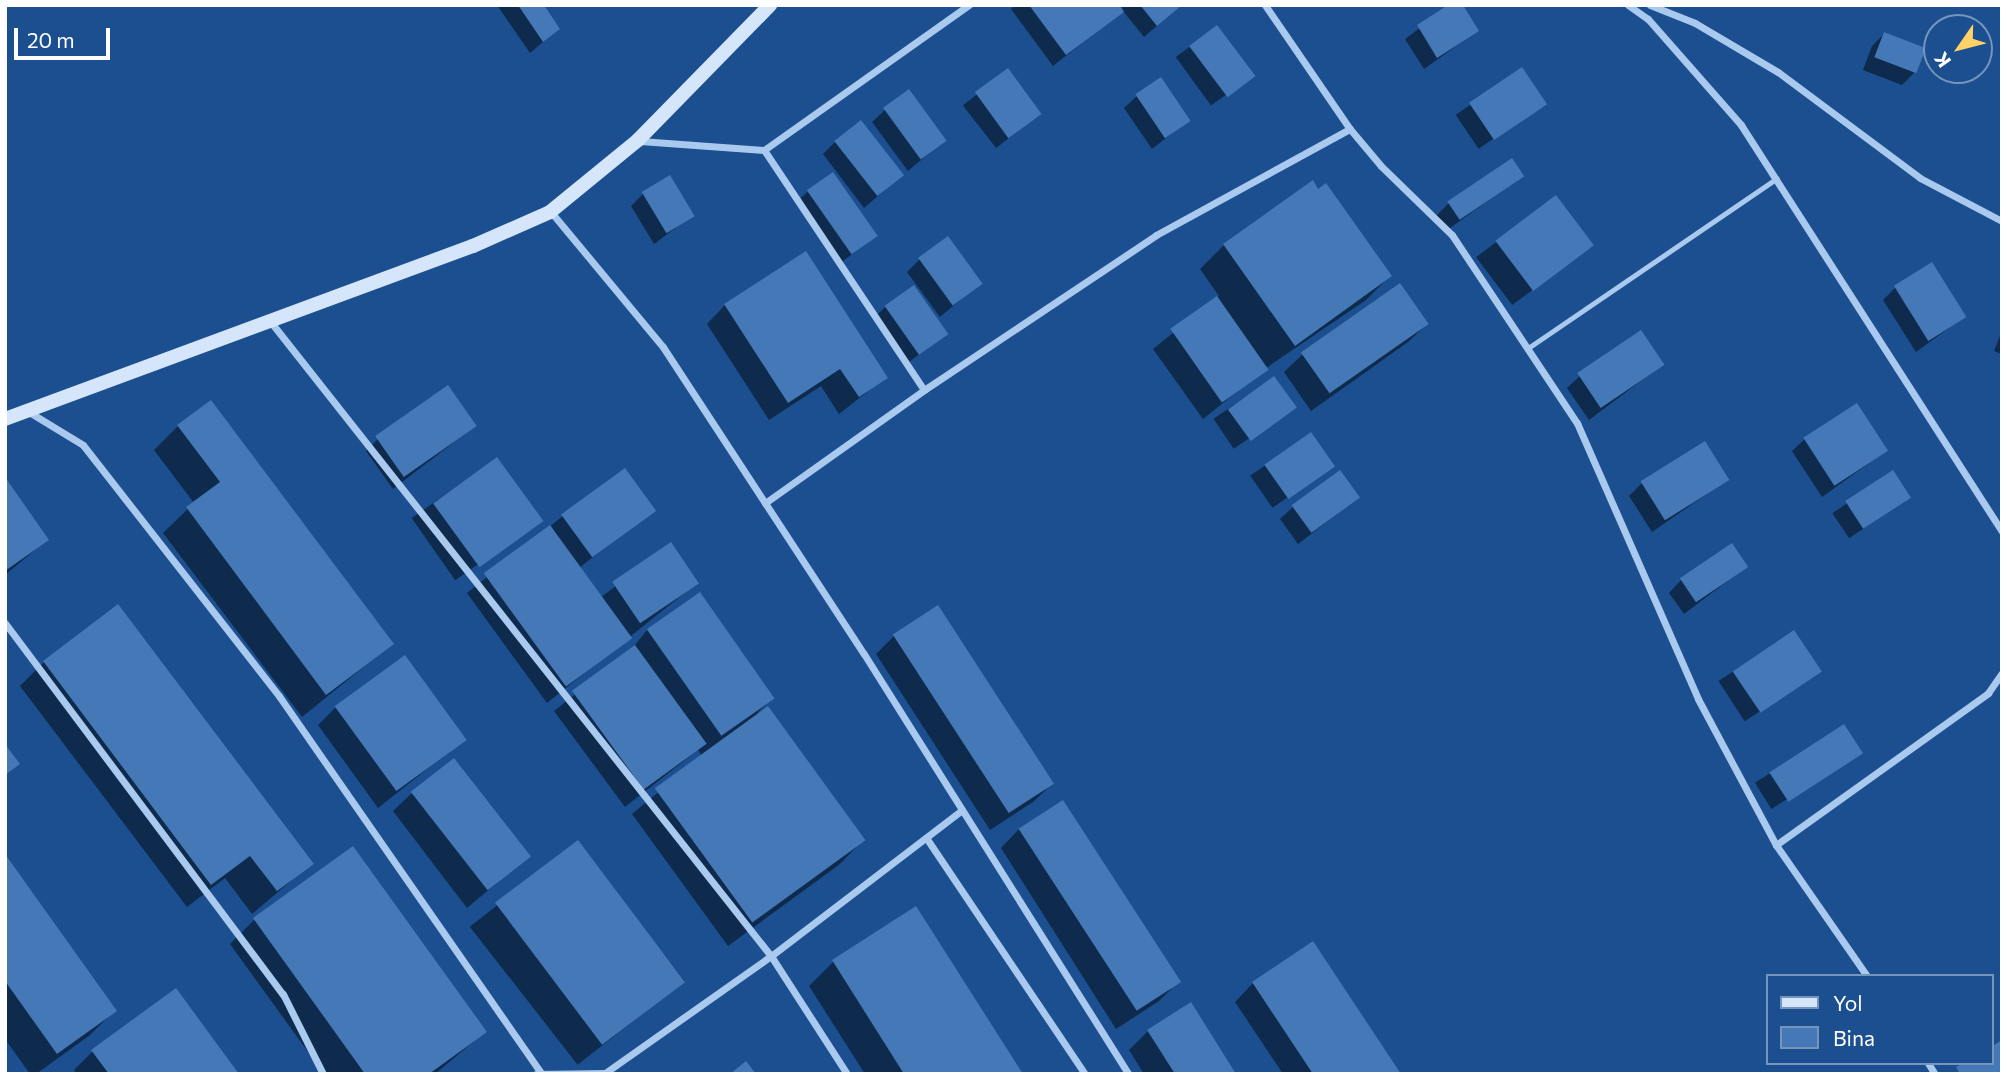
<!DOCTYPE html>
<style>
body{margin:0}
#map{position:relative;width:2007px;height:1079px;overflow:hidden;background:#1b4f8f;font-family:Commissioner,sans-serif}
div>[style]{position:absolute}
.shadow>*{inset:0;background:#0007;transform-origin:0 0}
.building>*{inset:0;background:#4478b7;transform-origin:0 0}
.lane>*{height:5px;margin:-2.5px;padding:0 2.5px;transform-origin:2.5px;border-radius:2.5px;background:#a9c9ee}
.street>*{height:7px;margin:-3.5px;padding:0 3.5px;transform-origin:3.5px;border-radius:3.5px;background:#a9c9ee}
.secondary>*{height:14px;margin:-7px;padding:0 7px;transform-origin:7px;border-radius:7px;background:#d6e6fa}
span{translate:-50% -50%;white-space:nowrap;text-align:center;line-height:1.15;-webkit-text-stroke:6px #1b4f8f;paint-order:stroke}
.frame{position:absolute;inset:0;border:7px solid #fff;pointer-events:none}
.legend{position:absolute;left:1766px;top:974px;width:228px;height:91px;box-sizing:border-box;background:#1b4f8f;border:2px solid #7695bc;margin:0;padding:9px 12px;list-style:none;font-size:21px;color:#fff}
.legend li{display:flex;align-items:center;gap:14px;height:35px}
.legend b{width:35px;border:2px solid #7695bc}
.north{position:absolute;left:1923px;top:14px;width:70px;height:70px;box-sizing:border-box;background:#1b4f8f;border:2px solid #7695bc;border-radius:50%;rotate:235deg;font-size:19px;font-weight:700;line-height:28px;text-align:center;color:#fff}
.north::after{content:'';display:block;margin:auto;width:24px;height:32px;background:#ffd166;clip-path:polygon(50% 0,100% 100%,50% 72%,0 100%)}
.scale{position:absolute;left:14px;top:28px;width:96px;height:32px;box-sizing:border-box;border:4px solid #fff;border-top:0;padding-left:9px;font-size:21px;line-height:24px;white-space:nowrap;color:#fff;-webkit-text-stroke:5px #1b4f8f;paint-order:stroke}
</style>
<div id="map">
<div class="shadow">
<i style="clip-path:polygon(497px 5px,541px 5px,558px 29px,530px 53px)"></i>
<i style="clip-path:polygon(1015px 5px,1181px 5px,1144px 37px,1123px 11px,1053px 66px,1011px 9px)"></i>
<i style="clip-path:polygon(1451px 5px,1477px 31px,1424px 69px,1405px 39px)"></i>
<i style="left:1217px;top:27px;width:60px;height:51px;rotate:54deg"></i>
<i style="clip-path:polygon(1884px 34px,1915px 72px,1902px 85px,1863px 70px,1872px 46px)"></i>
<i style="left:1522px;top:70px;width:41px;height:80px;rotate:56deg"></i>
<i style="left:1007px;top:71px;width:54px;height:56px;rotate:52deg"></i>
<i style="clip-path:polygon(1137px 96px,1189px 120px,1152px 149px,1124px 108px)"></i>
<i style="clip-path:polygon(885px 110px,945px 140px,908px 171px,872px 122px)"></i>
<i style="clip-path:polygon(835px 142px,902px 175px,864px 208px,823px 154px)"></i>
<i style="clip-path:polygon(1522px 176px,1446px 231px,1436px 216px,1448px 204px)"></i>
<i style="clip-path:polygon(1312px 183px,1390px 276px,1366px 300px,1269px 366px,1203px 419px,1153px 349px,1219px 296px,1200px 269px,1224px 245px)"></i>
<i style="clip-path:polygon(808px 191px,875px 236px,838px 265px,796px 203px)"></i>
<i style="clip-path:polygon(643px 194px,693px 215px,654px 244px,631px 206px)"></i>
<i style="left:1556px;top:197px;width:60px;height:100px;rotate:53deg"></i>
<i style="clip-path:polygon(919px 260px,980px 283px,940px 317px,907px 272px)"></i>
<i style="clip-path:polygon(1895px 288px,1964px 317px,1916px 352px,1883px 300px)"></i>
<i style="clip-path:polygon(725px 305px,886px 377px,839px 414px,821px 386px,769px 420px,707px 324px)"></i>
<i style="clip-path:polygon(885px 307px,945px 334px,904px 366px,873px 319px)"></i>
<i style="clip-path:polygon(1427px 324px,1408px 342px,1311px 411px,1284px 372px,1303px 354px)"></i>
<i style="clip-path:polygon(2002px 331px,2002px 354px,1994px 351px)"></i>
<i style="clip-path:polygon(1662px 365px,1589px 420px,1567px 388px,1580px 376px)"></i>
<i style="left:1274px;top:378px;width:36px;height:73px;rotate:56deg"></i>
<i style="clip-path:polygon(178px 426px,392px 644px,302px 717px,163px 533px,194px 503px,154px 450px)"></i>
<i style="clip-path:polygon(475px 426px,393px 489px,366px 451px,378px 439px)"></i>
<i style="left:1310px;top:434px;width:39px;height:73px;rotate:55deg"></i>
<i style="clip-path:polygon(1805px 439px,1886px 451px,1822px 497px,1792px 451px)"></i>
<i style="left:496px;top:459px;width:76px;height:103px;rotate:55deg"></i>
<i style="left:1892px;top:473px;width:30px;height:72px;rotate:56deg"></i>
<i style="clip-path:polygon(5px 480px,47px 540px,5px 575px)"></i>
<i style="clip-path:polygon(1727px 480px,1652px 532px,1629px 496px,1642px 483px)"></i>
<i style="clip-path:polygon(1358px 498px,1298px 544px,1280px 519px,1293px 507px)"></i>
<i style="clip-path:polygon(653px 510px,579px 568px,600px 598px,670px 545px,697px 583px,547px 703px,467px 593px,563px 516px)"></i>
<i style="clip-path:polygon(1746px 567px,1684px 614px,1669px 593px,1681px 580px)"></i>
<i style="clip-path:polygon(647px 630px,772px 699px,758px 712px,863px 840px,840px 864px,728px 946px,632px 814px,702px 756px,698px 750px,625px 807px,554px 711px,630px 651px)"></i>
<i style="left:1794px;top:632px;width:48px;height:90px;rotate:57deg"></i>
<i style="clip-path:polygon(894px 636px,1052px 784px,1033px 802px,990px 830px,876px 654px)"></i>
<i style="clip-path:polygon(44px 662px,311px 864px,252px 914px,225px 878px,187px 907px,20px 686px)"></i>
<i style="clip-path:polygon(336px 707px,465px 739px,378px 808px,318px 725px)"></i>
<i style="left:1844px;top:727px;width:31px;height:105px;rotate:58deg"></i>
<i style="clip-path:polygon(412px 793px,528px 857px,467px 908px,393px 811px)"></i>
<i style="clip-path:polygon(1019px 829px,1177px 983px,1159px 1001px,1116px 1029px,1001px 848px)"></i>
<i style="left:577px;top:843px;width:175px;height:136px;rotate:52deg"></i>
<i style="clip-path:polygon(353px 849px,485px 1032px,435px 1074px,324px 1074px,230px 944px,254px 920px)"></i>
<i style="clip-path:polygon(5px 857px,114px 1011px,90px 1035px,36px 1074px,30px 1074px,5px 1039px)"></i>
<i style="clip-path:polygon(915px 909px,1021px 1074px,865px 1074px,809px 986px,833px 962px)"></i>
<i style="clip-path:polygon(1253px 983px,1399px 1074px,1283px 1074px,1235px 1002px)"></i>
<i style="clip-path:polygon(1190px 1005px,1234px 1074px,1144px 1074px,1129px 1050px,1148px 1031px)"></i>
<i style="clip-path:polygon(92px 1052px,237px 1074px,77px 1074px,74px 1070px)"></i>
</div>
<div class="building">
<i style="clip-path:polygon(518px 5px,544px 5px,560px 29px,543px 42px)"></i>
<i style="clip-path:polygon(1029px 5px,1120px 5px,1124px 12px,1066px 55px)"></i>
<i style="clip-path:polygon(1140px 5px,1182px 5px,1157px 26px)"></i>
<i style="clip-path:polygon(1448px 5px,1463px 5px,1479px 31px,1437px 58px,1417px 25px)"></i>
<i style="left:1217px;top:25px;width:64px;height:35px;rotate:53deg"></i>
<i style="left:1884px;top:32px;width:45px;height:27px;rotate:21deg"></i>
<i style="left:1522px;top:67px;width:45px;height:64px;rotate:56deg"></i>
<i style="left:1008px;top:68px;width:57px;height:41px;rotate:54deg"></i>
<i style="left:1161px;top:77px;width:53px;height:31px;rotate:56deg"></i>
<i style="left:909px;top:89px;width:64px;height:32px;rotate:54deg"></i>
<i style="left:861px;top:120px;width:70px;height:34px;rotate:52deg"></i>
<i style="left:1512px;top:158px;width:22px;height:78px;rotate:56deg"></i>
<i style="left:833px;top:172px;width:78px;height:32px;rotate:55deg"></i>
<i style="left:670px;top:175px;width:48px;height:33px;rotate:59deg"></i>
<i style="clip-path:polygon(1313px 180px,1318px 189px,1326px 183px,1392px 276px,1295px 346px,1223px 244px)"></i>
<i style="left:1556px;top:195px;width:63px;height:76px;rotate:53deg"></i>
<i style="left:948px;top:236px;width:59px;height:37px;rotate:54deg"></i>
<i style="clip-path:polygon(806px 251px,888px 378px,859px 397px,840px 369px,788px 403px,724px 304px)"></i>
<i style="left:1932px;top:262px;width:65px;height:45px;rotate:58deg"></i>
<i style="left:1400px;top:283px;width:50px;height:121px;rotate:55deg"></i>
<i style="left:914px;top:285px;width:60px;height:36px;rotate:55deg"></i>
<i style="left:1217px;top:296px;width:90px;height:57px;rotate:55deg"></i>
<i style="left:1641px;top:330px;width:42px;height:77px;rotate:56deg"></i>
<i style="left:1274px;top:376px;width:39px;height:57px;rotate:54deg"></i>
<i style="left:448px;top:385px;width:50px;height:89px;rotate:55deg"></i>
<i style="clip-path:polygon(211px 400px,394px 644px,326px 695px,186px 507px,220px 482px,177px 425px)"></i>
<i style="left:1857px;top:403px;width:57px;height:64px;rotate:57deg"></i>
<i style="left:1311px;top:432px;width:42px;height:57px;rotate:55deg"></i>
<i style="left:1705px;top:441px;width:46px;height:76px;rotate:58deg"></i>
<i style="left:497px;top:457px;width:79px;height:79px;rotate:54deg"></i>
<i style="left:625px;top:468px;width:53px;height:79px;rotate:54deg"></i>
<i style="left:1340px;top:470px;width:34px;height:60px;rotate:54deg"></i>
<i style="left:1893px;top:470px;width:33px;height:57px;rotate:57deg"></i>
<i style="clip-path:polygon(5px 477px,49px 540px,5px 571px)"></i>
<i style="left:550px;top:525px;width:140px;height:82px;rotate:54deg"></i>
<i style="left:671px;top:542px;width:50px;height:71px;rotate:56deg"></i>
<i style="left:1732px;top:543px;width:29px;height:63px;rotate:56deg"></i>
<i style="left:700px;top:592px;width:130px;height:65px;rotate:55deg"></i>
<i style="clip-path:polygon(118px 604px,314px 864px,277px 891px,250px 856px,211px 885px,43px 661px)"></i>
<i style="left:938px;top:605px;width:213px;height:54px;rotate:57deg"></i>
<i style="left:1794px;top:630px;width:50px;height:74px;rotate:56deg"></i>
<i style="left:635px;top:645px;width:122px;height:78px;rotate:54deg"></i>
<i style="left:405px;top:655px;width:105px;height:87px;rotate:54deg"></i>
<i style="left:768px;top:706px;width:166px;height:140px;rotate:54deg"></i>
<i style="left:1844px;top:724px;width:35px;height:89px;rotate:57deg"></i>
<i style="clip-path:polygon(5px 744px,20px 764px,5px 775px)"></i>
<i style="left:454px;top:758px;width:125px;height:55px;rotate:52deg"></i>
<i style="left:1063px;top:800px;width:217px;height:53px;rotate:57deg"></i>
<i style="left:578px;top:840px;width:178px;height:104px;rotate:53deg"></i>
<i style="clip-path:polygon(353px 846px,487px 1032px,429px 1074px,365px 1074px,253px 918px)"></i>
<i style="clip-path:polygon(5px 854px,117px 1011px,57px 1054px,5px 981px)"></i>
<i style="clip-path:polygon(916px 906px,1023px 1074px,904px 1074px,832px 960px)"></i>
<i style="clip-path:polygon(1313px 941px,1401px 1074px,1313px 1074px,1252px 982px)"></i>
<i style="clip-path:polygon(176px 988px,239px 1074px,109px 1074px,91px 1050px)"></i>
<i style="clip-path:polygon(1191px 1002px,1236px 1074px,1175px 1074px,1147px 1030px)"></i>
<i style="clip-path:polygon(2002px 1040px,2002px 1074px,1960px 1074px,1956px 1067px,1963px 1063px,1991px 1063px,1991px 1047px)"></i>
<i style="clip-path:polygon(746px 1061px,756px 1074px,730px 1074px)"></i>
</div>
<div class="lane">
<i style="left:1528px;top:348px;width:301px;rotate:-34.3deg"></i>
</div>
<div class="street">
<i style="left:1265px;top:5px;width:150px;rotate:55.6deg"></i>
<i style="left:1350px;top:129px;width:48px;rotate:50deg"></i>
<i style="left:1381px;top:166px;width:99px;rotate:44.2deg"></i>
<i style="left:1452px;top:235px;width:226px;rotate:56.4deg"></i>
<i style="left:1577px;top:423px;width:301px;rotate:66.3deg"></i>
<i style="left:1698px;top:699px;width:166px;rotate:61.9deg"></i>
<i style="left:1776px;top:845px;width:160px;rotate:55.2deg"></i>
<i style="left:1628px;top:5px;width:24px;rotate:35deg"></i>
<i style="left:1648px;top:19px;width:141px;rotate:48.7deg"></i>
<i style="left:1741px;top:125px;width:483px;rotate:57.3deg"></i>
<i style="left:1650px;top:5px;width:48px;rotate:21.8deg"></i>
<i style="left:1695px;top:23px;width:96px;rotate:30.6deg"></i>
<i style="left:1778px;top:72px;width:177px;rotate:36.7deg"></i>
<i style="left:1920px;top:178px;width:93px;rotate:27.7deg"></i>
<i style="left:640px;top:141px;width:124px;rotate:4.2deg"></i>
<i style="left:764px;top:150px;width:288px;rotate:56.3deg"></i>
<i style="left:764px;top:150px;width:251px;rotate:-35.3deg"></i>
<i style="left:551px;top:212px;width:175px;rotate:50.3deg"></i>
<i style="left:663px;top:347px;width:367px;rotate:56.8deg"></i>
<i style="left:864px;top:654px;width:497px;rotate:57.8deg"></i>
<i style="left:270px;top:321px;width:809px;rotate:51.73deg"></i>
<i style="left:771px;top:956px;width:140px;rotate:57.2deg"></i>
<i style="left:29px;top:412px;width:63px;rotate:31.4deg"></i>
<i style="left:83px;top:445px;width:318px;rotate:52deg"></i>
<i style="left:279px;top:696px;width:458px;rotate:55.2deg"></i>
<i style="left:765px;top:503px;width:195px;rotate:-35.4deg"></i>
<i style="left:924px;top:390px;width:279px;rotate:-33.7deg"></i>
<i style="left:1156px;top:235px;width:221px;rotate:-28.7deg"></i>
<i style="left:5px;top:623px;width:464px;rotate:53.2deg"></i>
<i style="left:283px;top:994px;width:89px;rotate:63.4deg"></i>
<i style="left:927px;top:839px;width:283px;rotate:56.1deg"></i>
<i style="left:1776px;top:845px;width:261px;rotate:-35.6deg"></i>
<i style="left:1988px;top:693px;width:24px;rotate:-55deg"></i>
<i style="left:1928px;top:1063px;width:13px;rotate:58deg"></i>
<i style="left:536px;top:1074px;width:69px;rotate:-0.8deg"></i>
<i style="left:605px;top:1073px;width:203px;rotate:-35.2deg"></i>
<i style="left:771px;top:956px;width:240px;rotate:-37.4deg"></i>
</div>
<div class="secondary">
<i style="left:5px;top:419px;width:499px;rotate:-20.3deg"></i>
<i style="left:473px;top:246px;width:84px;rotate:-23.8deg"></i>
<i style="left:550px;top:212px;width:114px;rotate:-39.3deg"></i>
<i style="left:638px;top:140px;width:189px;rotate:-45.6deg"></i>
</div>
<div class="frame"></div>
<ul class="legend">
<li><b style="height:9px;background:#d6e6fa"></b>Yol</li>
<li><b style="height:19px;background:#4478b7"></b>Bina</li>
</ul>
<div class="north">K</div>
<div class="scale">20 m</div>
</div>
